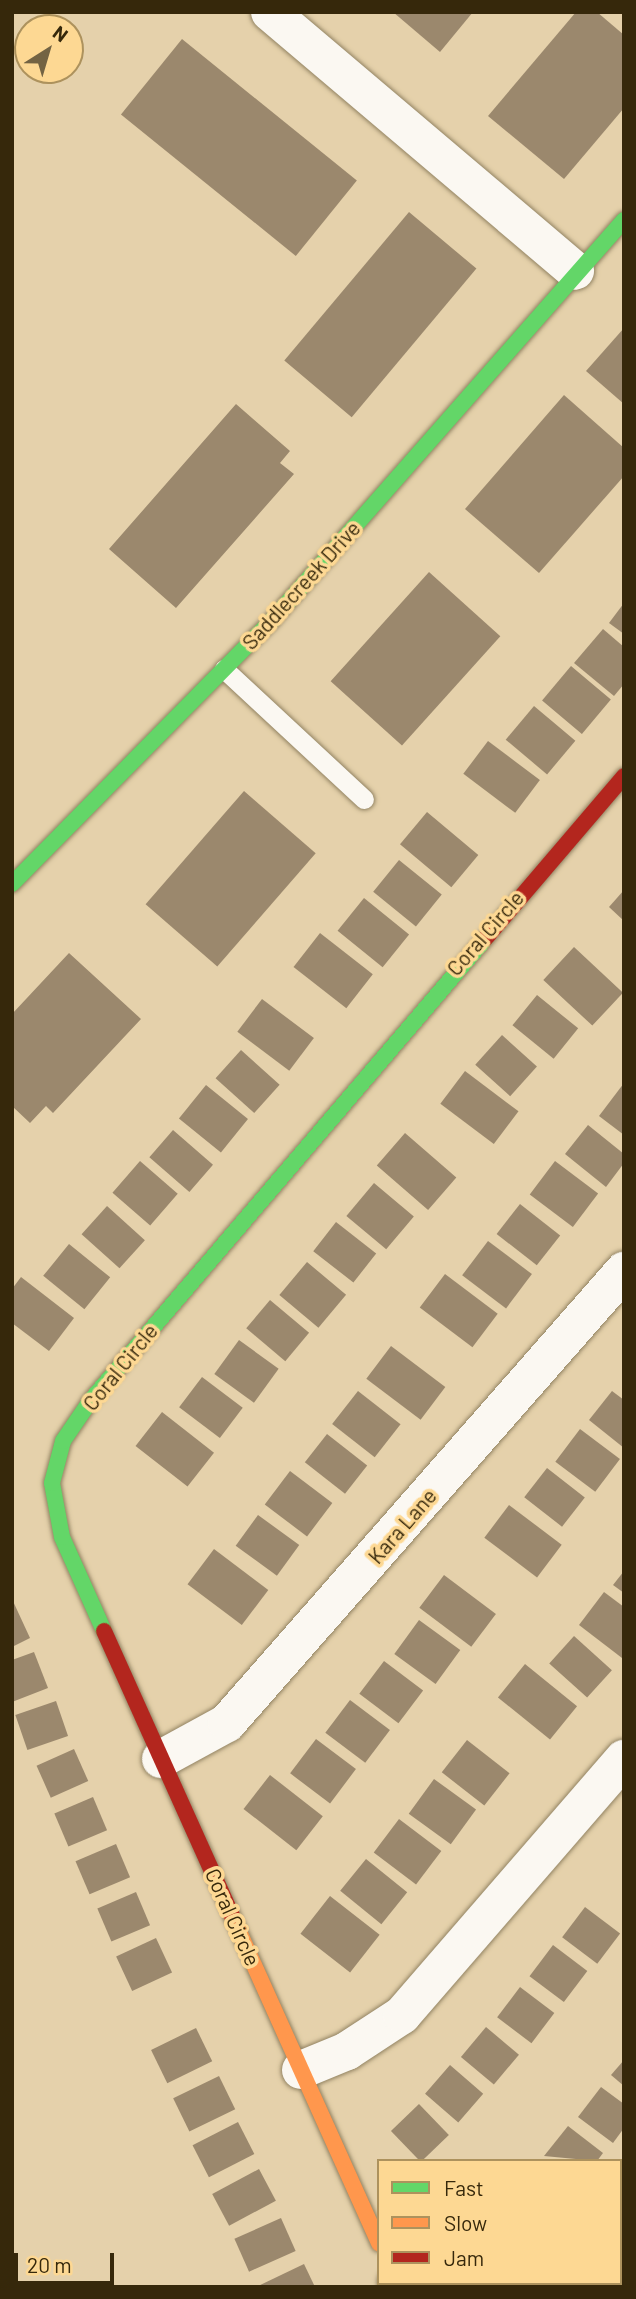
<!DOCTYPE html>
<style>
body{margin:0}
#map{position:relative;width:636px;height:2299px;overflow:hidden;background:#e5d1ab;font-family:Barlow,sans-serif}
div>[style]{position:absolute}
.building>*{inset:0;background:#9b886d;transform-origin:0 0}
.roads{filter:drop-shadow(0 0 2px #928362) drop-shadow(0 0 2px #928362)}
.lane>*{height:19px;margin:-9.5px;padding:0 9.5px;transform-origin:9.5px;border-radius:9.5px;background:#fbf8f2}
.street>*{height:38px;margin:-19px;padding:0 19px;transform-origin:19px;border-radius:19px;background:#fbf8f2}
.fast>*{height:16px;margin:-8px;padding:0 8px;transform-origin:8px;border-radius:8px;background:#63d668}
.slow>*{height:16px;margin:-8px;padding:0 8px;transform-origin:8px;border-radius:8px;background:#ff974d}
.jam>*{height:16px;margin:-8px;padding:0 8px;transform-origin:8px;border-radius:8px;background:#b3261e}
span{translate:-50% -50%;white-space:nowrap;text-align:center;line-height:1.15;-webkit-text-stroke:7px #fdd893;paint-order:stroke}
.street-label{font-size:21px;color:#36280b}
.frame{position:absolute;inset:0;border:14px solid #36280b;pointer-events:none}
.legend{position:absolute;left:377px;top:2159px;width:245px;height:126px;box-sizing:border-box;background:#fdd893;border:2px solid #ad925d;margin:0;padding:9px 12px;list-style:none;font-size:21px;color:#36280b}
.legend li{display:flex;align-items:center;gap:14px;height:35px}
.legend b{width:35px;border:2px solid #ad925d}
.north{position:absolute;left:14px;top:14px;width:70px;height:70px;box-sizing:border-box;background:#fdd893;border:2px solid #ad925d;border-radius:50%;rotate:37deg;font-size:19px;font-weight:700;line-height:28px;text-align:center;color:#36280b}
.north::after{content:'';display:block;margin:auto;width:24px;height:32px;background:#736343;clip-path:polygon(50% 0,100% 100%,50% 72%,0 100%)}
.scale{position:absolute;left:14px;top:2253px;width:100px;height:32px;box-sizing:border-box;border:4px solid #36280b;border-top:0;padding-left:9px;font-size:21px;line-height:24px;white-space:nowrap;color:#36280b;-webkit-text-stroke:5px #fdd893;paint-order:stroke}
</style>
<div id="map">
<div class="building">
<i style="clip-path:polygon(393px 12px,473px 12px,440px 52px)"></i>
<i style="clip-path:polygon(576px 12px,597px 12px,624px 35px,624px 108px,564px 179px,488px 116px)"></i>
<i style="left:182px;top:39px;width:225px;height:97px;rotate:39deg"></i>
<i style="left:409px;top:212px;width:88px;height:194px;rotate:40deg"></i>
<i style="clip-path:polygon(624px 328px,624px 404px,586px 371px)"></i>
<i style="clip-path:polygon(564px 395px,624px 448px,624px 476px,539px 573px,465px 509px)"></i>
<i style="clip-path:polygon(236px 404px,290px 451px,280px 463px,294px 474px,176px 608px,109px 549px)"></i>
<i style="left:429px;top:572px;width:96px;height:147px;rotate:42deg"></i>
<i style="clip-path:polygon(624px 603px,624px 634px,609px 623px)"></i>
<i style="clip-path:polygon(603px 629px,624px 647px,624px 684px,614px 696px,574px 663px)"></i>
<i style="left:571px;top:666px;width:52px;height:45px;rotate:40deg"></i>
<i style="left:534px;top:706px;width:54px;height:44px;rotate:40deg"></i>
<i style="left:488px;top:741px;width:65px;height:41px;rotate:37deg"></i>
<i style="left:244px;top:791px;width:95px;height:150px;rotate:41deg"></i>
<i style="left:427px;top:812px;width:67px;height:42px;rotate:40deg"></i>
<i style="left:399px;top:860px;width:55px;height:41px;rotate:39deg"></i>
<i style="clip-path:polygon(624px 890px,624px 921px,609px 907px)"></i>
<i style="left:364px;top:898px;width:58px;height:42px;rotate:39deg"></i>
<i style="left:320px;top:933px;width:67px;height:43px;rotate:38deg"></i>
<i style="left:574px;top:947px;width:67px;height:45px;rotate:43deg"></i>
<i style="clip-path:polygon(69px 953px,141px 1019px,53px 1113px,46px 1106px,30px 1123px,12px 1106px,12px 1014px)"></i>
<i style="left:537px;top:995px;width:53px;height:39px;rotate:39deg"></i>
<i style="left:262px;top:999px;width:65px;height:41px;rotate:37deg"></i>
<i style="left:502px;top:1035px;width:47px;height:40px;rotate:42deg"></i>
<i style="left:241px;top:1050px;width:52px;height:38px;rotate:42deg"></i>
<i style="left:465px;top:1071px;width:67px;height:41px;rotate:37deg"></i>
<i style="clip-path:polygon(624px 1083px,624px 1135px,599px 1116px)"></i>
<i style="left:206px;top:1085px;width:54px;height:43px;rotate:39deg"></i>
<i style="clip-path:polygon(588px 1125px,624px 1154px,624px 1163px,606px 1187px,565px 1154px)"></i>
<i style="left:173px;top:1130px;width:53px;height:36px;rotate:41deg"></i>
<i style="left:405px;top:1133px;width:68px;height:43px;rotate:41deg"></i>
<i style="left:140px;top:1161px;width:50px;height:42px;rotate:41deg"></i>
<i style="left:555px;top:1161px;width:54px;height:42px;rotate:37deg"></i>
<i style="left:374px;top:1183px;width:52px;height:43px;rotate:40deg"></i>
<i style="left:520px;top:1204px;width:51px;height:38px;rotate:38deg"></i>
<i style="left:107px;top:1206px;width:51px;height:38px;rotate:42deg"></i>
<i style="left:336px;top:1222px;width:51px;height:37px;rotate:38deg"></i>
<i style="left:488px;top:1241px;width:55px;height:43px;rotate:37deg"></i>
<i style="left:69px;top:1244px;width:53px;height:41px;rotate:39deg"></i>
<i style="left:307px;top:1262px;width:51px;height:43px;rotate:40deg"></i>
<i style="left:445px;top:1274px;width:66px;height:42px;rotate:37deg"></i>
<i style="clip-path:polygon(21px 1277px,74px 1318px,49px 1351px,12px 1323px,12px 1289px)"></i>
<i style="left:270px;top:1300px;width:51px;height:37px;rotate:40deg"></i>
<i style="left:239px;top:1340px;width:49px;height:42px;rotate:36deg"></i>
<i style="left:391px;top:1346px;width:68px;height:41px;rotate:37deg"></i>
<i style="left:202px;top:1377px;width:51px;height:38px;rotate:37deg"></i>
<i style="left:358px;top:1391px;width:54px;height:42px;rotate:38deg"></i>
<i style="clip-path:polygon(612px 1391px,624px 1400px,624px 1448px,589px 1420px)"></i>
<i style="left:162px;top:1412px;width:66px;height:43px;rotate:38deg"></i>
<i style="left:580px;top:1429px;width:50px;height:41px;rotate:37deg"></i>
<i style="left:327px;top:1434px;width:51px;height:36px;rotate:38deg"></i>
<i style="left:547px;top:1468px;width:48px;height:37px;rotate:38deg"></i>
<i style="left:290px;top:1471px;width:53px;height:42px;rotate:37deg"></i>
<i style="left:509px;top:1505px;width:66px;height:41px;rotate:37deg"></i>
<i style="left:258px;top:1515px;width:51px;height:38px;rotate:36deg"></i>
<i style="left:214px;top:1549px;width:68px;height:44px;rotate:37deg"></i>
<i style="clip-path:polygon(624px 1571px,624px 1593px,613px 1585px)"></i>
<i style="left:444px;top:1575px;width:65px;height:41px;rotate:37deg"></i>
<i style="clip-path:polygon(604px 1592px,624px 1607px,622px 1658px,579px 1625px)"></i>
<i style="clip-path:polygon(12px 1599px,30px 1638px,12px 1647px)"></i>
<i style="left:419px;top:1620px;width:51px;height:42px;rotate:36deg"></i>
<i style="left:574px;top:1636px;width:51px;height:37px;rotate:42deg"></i>
<i style="clip-path:polygon(34px 1652px,48px 1688px,12px 1702px,12px 1660px)"></i>
<i style="left:384px;top:1661px;width:49px;height:41px;rotate:37deg"></i>
<i style="left:525px;top:1664px;width:67px;height:43px;rotate:39deg"></i>
<i style="left:350px;top:1700px;width:50px;height:41px;rotate:37deg"></i>
<i style="left:56px;top:1701px;width:37px;height:43px;rotate:71deg"></i>
<i style="left:316px;top:1739px;width:50px;height:43px;rotate:37deg"></i>
<i style="left:467px;top:1740px;width:54px;height:41px;rotate:38deg"></i>
<i style="left:74px;top:1749px;width:35px;height:41px;rotate:66deg"></i>
<i style="left:270px;top:1775px;width:67px;height:43px;rotate:38deg"></i>
<i style="left:434px;top:1779px;width:52px;height:43px;rotate:36deg"></i>
<i style="left:93px;top:1797px;width:36px;height:42px;rotate:67deg"></i>
<i style="left:399px;top:1819px;width:53px;height:42px;rotate:37deg"></i>
<i style="left:116px;top:1844px;width:36px;height:44px;rotate:67deg"></i>
<i style="left:366px;top:1859px;width:53px;height:41px;rotate:39deg"></i>
<i style="left:136px;top:1892px;width:36px;height:42px;rotate:67deg"></i>
<i style="left:330px;top:1896px;width:63px;height:48px;rotate:38deg"></i>
<i style="left:585px;top:1907px;width:44px;height:38px;rotate:37deg"></i>
<i style="left:156px;top:1938px;width:38px;height:44px;rotate:65deg"></i>
<i style="left:553px;top:1945px;width:43px;height:39px;rotate:37deg"></i>
<i style="left:520px;top:1987px;width:43px;height:38px;rotate:37deg"></i>
<i style="left:486px;top:2027px;width:43px;height:39px;rotate:40deg"></i>
<i style="left:196px;top:2028px;width:37px;height:50px;rotate:64deg"></i>
<i style="clip-path:polygon(624px 2060px,624px 2086px,611px 2075px)"></i>
<i style="left:450px;top:2065px;width:44px;height:38px;rotate:41deg"></i>
<i style="left:219px;top:2076px;width:37px;height:51px;rotate:64deg"></i>
<i style="clip-path:polygon(601px 2087px,624px 2104px,624px 2128px,613px 2143px,578px 2117px)"></i>
<i style="left:419px;top:2104px;width:43px;height:39px;rotate:46deg"></i>
<i style="left:238px;top:2122px;width:36px;height:51px;rotate:63deg"></i>
<i style="clip-path:polygon(568px 2126px,603px 2153px,597px 2161px,544px 2156px)"></i>
<i style="left:259px;top:2169px;width:36px;height:53px;rotate:62deg"></i>
<i style="left:281px;top:2218px;width:36px;height:51px;rotate:66deg"></i>
<i style="clip-path:polygon(304px 2264px,315px 2287px,256px 2287px)"></i>
</div>
<div class="roads">
<div class="lane">
<i style="left:224px;top:669px;width:191px;rotate:42.9deg"></i>
</div>
<div class="street">
<i style="left:270px;top:12px;width:400px;rotate:40.3deg"></i>
<i style="left:161px;top:1759px;width:75px;rotate:-28.6deg"></i>
<i style="left:227px;top:1723px;width:602px;rotate:-48.71deg"></i>
<i style="left:301px;top:2070px;width:50px;rotate:-22.4deg"></i>
<i style="left:347px;top:2051px;width:66px;rotate:-33.2deg"></i>
<i style="left:402px;top:2015px;width:339px;rotate:-49.1deg"></i>
<i style="left:620px;top:2236px;width:6px;rotate:-45deg"></i>
<i style="left:397px;top:2283px;width:4px;rotate:76deg"></i>
<i style="left:570px;top:2287px;width:6px;rotate:-45deg"></i>
</div>
<div class="fast">
<i style="left:12px;top:884px;width:373px;rotate:-45.4deg"></i>
<i style="left:274px;top:618px;width:530px;rotate:-48.67deg"></i>
<i style="left:104px;top:1631px;width:103px;rotate:-114.1deg"></i>
<i style="left:62px;top:1537px;width:55px;rotate:-100.5deg"></i>
<i style="left:52px;top:1483px;width:43px;rotate:-75.3deg"></i>
<i style="left:63px;top:1441px;width:50px;rotate:-55.7deg"></i>
<i style="left:91px;top:1400px;width:606px;rotate:-49.48deg"></i>
</div>
<div class="slow">
<i style="left:232px;top:1916px;width:359px;rotate:65.8deg"></i>
</div>
<div class="jam">
<i style="left:485px;top:939px;width:214px;rotate:-49.5deg"></i>
<i style="left:104px;top:1631px;width:312px;rotate:65.8deg"></i>
</div>
</div>
<div class="street-label">
<span style="left:301px;top:585px;rotate:-48deg">Saddlecreek Drive</span>
<span style="left:485px;top:933px;rotate:-49deg">Coral Circle</span>
<span style="left:120px;top:1367px;rotate:-51deg">Coral Circle</span>
<span style="left:402px;top:1526px;rotate:-49deg">Kara Lane</span>
<span style="left:233px;top:1917px;rotate:66deg">Coral Circle</span>
</div>
<div class="frame"></div>
<ul class="legend">
<li><b style="height:9px;background:#63d668"></b>Fast</li>
<li><b style="height:9px;background:#ff974d"></b>Slow</li>
<li><b style="height:9px;background:#b3261e"></b>Jam</li>
</ul>
<div class="north">N</div>
<div class="scale">20 m</div>
</div>
